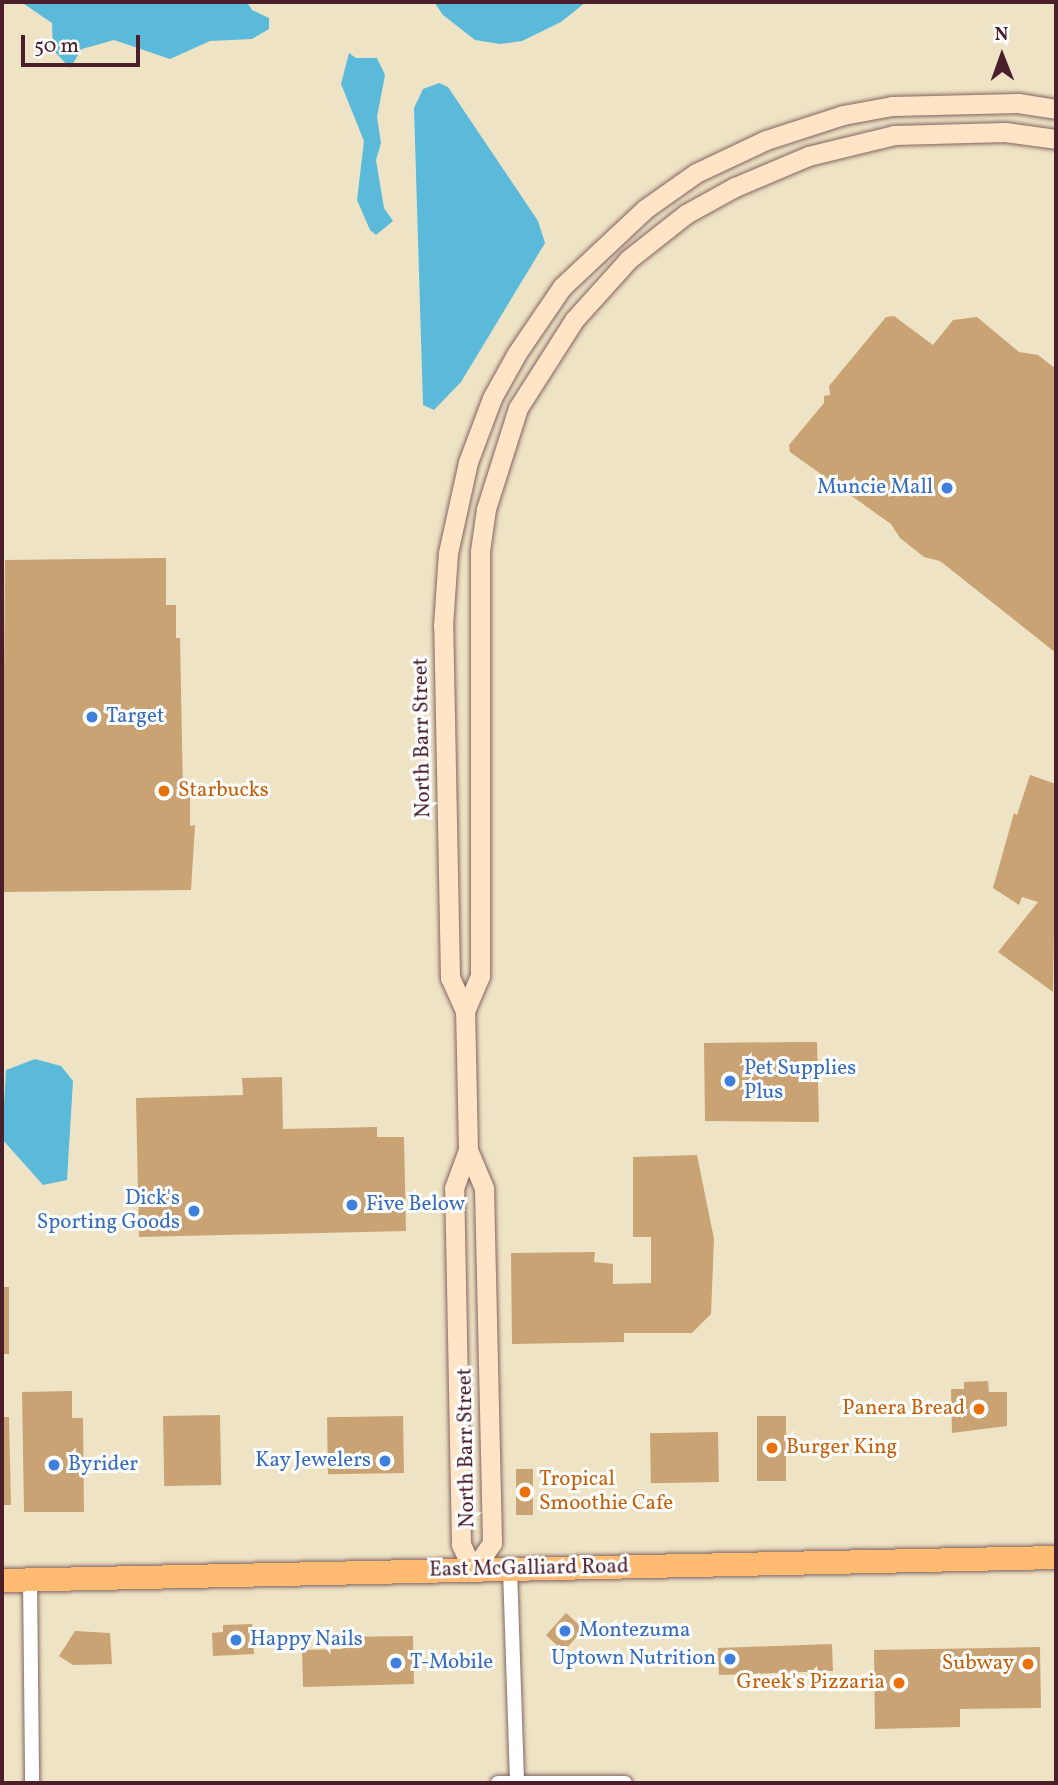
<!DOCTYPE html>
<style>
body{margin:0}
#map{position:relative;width:1058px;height:1785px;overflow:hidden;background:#eee3c5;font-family:Vollkorn,serif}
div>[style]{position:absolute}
.water>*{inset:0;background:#5bbada}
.building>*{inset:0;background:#c9a374;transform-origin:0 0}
.roads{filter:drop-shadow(0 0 2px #836461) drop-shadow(0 0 2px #836461)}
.street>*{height:14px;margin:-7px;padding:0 7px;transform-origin:7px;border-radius:7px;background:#fff}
.secondary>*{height:19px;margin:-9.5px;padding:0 9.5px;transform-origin:9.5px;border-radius:9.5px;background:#ffe4c6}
.primary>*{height:23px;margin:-11.5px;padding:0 11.5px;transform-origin:11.5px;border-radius:11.5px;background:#ffbb71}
.dots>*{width:19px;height:19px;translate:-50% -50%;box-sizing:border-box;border:4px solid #fff;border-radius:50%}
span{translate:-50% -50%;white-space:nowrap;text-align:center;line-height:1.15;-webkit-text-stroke:6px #fff;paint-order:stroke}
.shop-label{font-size:21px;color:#366cbe}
.right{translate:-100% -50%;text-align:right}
.left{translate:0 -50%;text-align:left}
.street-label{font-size:21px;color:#4a1f2b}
.food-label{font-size:21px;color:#c56008}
.frame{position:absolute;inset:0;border:4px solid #4a1f2b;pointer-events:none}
.north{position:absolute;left:967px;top:21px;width:70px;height:70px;-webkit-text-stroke:5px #fff;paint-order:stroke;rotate:359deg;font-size:19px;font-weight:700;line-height:28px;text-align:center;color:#4a1f2b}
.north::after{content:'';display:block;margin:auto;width:24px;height:32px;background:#4a1f2b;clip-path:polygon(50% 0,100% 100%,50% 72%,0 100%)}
.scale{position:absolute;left:21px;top:35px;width:119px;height:32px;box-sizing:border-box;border:4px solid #4a1f2b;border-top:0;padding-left:9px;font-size:21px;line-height:24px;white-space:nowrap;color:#4a1f2b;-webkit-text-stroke:5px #fff;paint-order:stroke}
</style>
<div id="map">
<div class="water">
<i style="clip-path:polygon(21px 2px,247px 2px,252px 10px,269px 18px,269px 29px,252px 39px,210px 41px,170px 59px,114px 40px,82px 49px,70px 68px,53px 50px,52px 23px)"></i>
<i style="clip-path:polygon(434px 2px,586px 2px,561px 22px,522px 41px,500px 44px,475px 40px,443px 15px)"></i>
<i style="clip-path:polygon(349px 53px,356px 58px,377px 58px,385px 75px,377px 117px,381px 143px,376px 160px,384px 208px,393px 221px,376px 235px,370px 230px,357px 200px,364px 141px,341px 84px)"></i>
<i style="clip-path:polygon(439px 83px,448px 87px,538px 221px,545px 243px,461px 382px,434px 410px,423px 405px,414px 108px,423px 89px)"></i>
<i style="clip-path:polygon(35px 1059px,61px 1066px,73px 1081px,67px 1180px,43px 1185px,2px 1139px,6px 1070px)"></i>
</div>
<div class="building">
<i style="clip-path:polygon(894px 316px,933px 345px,953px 320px,977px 317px,1019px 352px,1038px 355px,1056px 369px,1056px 653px,940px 561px,924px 557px,900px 538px,891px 524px,790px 452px,789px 445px,824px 403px,824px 396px,830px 395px,829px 386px,886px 317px)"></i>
<i style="clip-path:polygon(166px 558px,166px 605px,176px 605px,176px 638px,180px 638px,183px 795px,190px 795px,190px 826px,195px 825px,191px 890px,2px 892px,5px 560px)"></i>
<i style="clip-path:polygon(1030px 775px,1056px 784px,1053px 992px,998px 952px,1038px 902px,1022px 897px,1019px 905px,993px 888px,1014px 813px,1017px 815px)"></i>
<i style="clip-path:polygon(798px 1042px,817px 1042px,819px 1122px,705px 1121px,704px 1043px)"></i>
<i style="clip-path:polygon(282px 1077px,283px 1129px,377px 1127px,377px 1137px,404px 1137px,406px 1231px,139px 1237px,136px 1098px,243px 1095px,242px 1078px)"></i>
<i style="clip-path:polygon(697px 1155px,714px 1239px,711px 1314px,692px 1333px,624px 1333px,624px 1342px,512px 1344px,511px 1253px,595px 1252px,594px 1262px,613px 1264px,613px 1284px,651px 1283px,651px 1237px,633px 1237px,633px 1157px)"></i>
<i style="left:2px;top:1287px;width:7px;height:67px"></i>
<i style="clip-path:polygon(988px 1381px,989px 1392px,1007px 1392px,1007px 1426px,952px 1433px,951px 1389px,964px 1389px,964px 1382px)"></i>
<i style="clip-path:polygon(72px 1391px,72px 1418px,83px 1418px,84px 1512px,24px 1512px,22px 1392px)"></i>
<i style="left:220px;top:1415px;width:70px;height:57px;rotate:89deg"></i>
<i style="left:403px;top:1416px;width:57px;height:76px;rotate:89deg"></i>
<i style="left:757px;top:1416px;width:29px;height:65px"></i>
<i style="clip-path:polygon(2px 1417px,9px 1417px,11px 1505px,2px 1505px)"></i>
<i style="left:718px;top:1432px;width:50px;height:68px;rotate:89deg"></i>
<i style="left:516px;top:1469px;width:17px;height:46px"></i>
<i style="left:566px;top:1613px;width:24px;height:30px;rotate:42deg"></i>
<i style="clip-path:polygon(252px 1624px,254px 1654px,213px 1656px,212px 1633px,223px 1632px,223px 1625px)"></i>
<i style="clip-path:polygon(75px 1631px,110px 1633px,112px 1664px,73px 1665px,59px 1656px)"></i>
<i style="clip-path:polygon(413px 1636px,414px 1684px,303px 1687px,302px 1650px,343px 1649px,343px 1637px)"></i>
<i style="left:832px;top:1644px;width:27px;height:114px;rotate:88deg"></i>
<i style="clip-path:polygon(1040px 1647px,1041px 1708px,960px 1709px,960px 1727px,875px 1729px,874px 1650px)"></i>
</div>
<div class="roads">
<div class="street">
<i style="left:510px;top:1569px;width:214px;rotate:88.1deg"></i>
<i style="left:30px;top:1579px;width:204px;rotate:89.4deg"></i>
<i style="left:498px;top:1783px;width:127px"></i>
</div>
<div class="secondary">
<i style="left:465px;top:1011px;width:36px;rotate:-114deg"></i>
<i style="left:450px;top:978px;width:352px;rotate:-91.1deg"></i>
<i style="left:443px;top:626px;width:73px;rotate:-86.1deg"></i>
<i style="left:448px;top:553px;width:93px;rotate:-77.6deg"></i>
<i style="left:468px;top:462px;width:68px;rotate:-69.4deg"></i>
<i style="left:492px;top:398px;width:51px;rotate:-60.9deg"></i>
<i style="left:517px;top:353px;width:80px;rotate:-55.7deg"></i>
<i style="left:562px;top:287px;width:114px;rotate:-43.2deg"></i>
<i style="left:645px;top:209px;width:62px;rotate:-35.2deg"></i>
<i style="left:696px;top:173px;width:77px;rotate:-25.2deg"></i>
<i style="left:766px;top:140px;width:81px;rotate:-18deg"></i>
<i style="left:843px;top:115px;width:50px;rotate:-10.4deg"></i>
<i style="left:892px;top:106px;width:126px;rotate:-1.4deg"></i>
<i style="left:1018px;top:103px;width:38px;rotate:9deg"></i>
<i style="left:468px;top:1150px;width:41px;rotate:67.2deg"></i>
<i style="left:484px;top:1188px;width:355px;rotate:88.7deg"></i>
<i style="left:492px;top:1543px;width:33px;rotate:125deg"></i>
<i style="left:473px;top:1570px;width:29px;rotate:-115deg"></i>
<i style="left:461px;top:1544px;width:356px;rotate:-91.1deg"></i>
<i style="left:454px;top:1188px;width:40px;rotate:-69.8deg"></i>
<i style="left:468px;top:1150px;width:139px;rotate:-91.2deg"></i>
<i style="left:465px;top:1011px;width:38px;rotate:-67deg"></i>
<i style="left:480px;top:976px;width:425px;rotate:-90deg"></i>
<i style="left:480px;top:551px;width:42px;rotate:-81.9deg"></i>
<i style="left:486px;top:509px;width:106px;rotate:-72.4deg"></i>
<i style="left:518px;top:408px;width:104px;rotate:-57.5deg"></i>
<i style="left:574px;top:320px;width:82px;rotate:-48deg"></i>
<i style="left:629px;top:259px;width:73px;rotate:-38.3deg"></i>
<i style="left:686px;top:214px;width:56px;rotate:-28.9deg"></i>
<i style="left:735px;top:187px;width:79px;rotate:-23deg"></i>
<i style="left:808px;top:156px;width:89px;rotate:-13.7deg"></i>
<i style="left:894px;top:135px;width:111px;rotate:-1.5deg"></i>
<i style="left:1005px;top:132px;width:51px;rotate:7.8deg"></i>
</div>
<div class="primary">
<i style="left:2px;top:1580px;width:1054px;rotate:-1.25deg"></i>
</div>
</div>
<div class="dots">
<i style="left:947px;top:488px;background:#3f7fe0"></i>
<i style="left:92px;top:717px;background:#3f7fe0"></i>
<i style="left:164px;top:791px;background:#e8710a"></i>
<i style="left:730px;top:1081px;background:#3f7fe0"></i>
<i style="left:352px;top:1205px;background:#3f7fe0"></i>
<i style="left:194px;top:1211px;background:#3f7fe0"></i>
<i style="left:979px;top:1409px;background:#e8710a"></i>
<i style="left:772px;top:1448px;background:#e8710a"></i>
<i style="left:385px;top:1461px;background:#3f7fe0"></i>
<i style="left:54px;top:1465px;background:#3f7fe0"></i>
<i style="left:525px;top:1492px;background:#e8710a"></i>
<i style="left:565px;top:1631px;background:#3f7fe0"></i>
<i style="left:236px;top:1640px;background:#3f7fe0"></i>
<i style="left:730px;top:1659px;background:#3f7fe0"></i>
<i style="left:396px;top:1663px;background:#3f7fe0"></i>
<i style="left:1028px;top:1664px;background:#e8710a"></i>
<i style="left:899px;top:1683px;background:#e8710a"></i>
</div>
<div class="shop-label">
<span class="right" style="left:933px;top:488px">Muncie Mall</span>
<span class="left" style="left:106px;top:717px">Target</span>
<span class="left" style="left:744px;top:1081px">Pet Supplies<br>Plus</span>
<span class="right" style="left:180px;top:1211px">Dick's<br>Sporting Goods</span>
<span class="left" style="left:366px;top:1205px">Five Below</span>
<span class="right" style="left:371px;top:1461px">Kay Jewelers</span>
<span class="left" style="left:68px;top:1465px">Byrider</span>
<span class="left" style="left:579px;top:1631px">Montezuma</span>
<span class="left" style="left:250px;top:1640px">Happy Nails</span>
<span class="right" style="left:716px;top:1659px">Uptown Nutrition</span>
<span class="left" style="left:410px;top:1663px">T-Mobile</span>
</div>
<div class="street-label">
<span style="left:423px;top:738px;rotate:-91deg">North Barr Street</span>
<span style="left:467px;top:1448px;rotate:-91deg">North Barr Street</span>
<span style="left:529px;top:1569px;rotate:-1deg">East McGalliard Road</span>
</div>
<div class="food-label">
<span class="left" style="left:178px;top:791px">Starbucks</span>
<span class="right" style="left:965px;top:1409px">Panera Bread</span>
<span class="left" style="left:786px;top:1448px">Burger King</span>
<span class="left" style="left:539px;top:1492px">Tropical<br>Smoothie Cafe</span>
<span class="right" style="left:1014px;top:1664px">Subway</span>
<span class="right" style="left:885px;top:1683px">Greek's Pizzaria</span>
</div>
<div class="frame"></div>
<div class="north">N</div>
<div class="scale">50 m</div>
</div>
